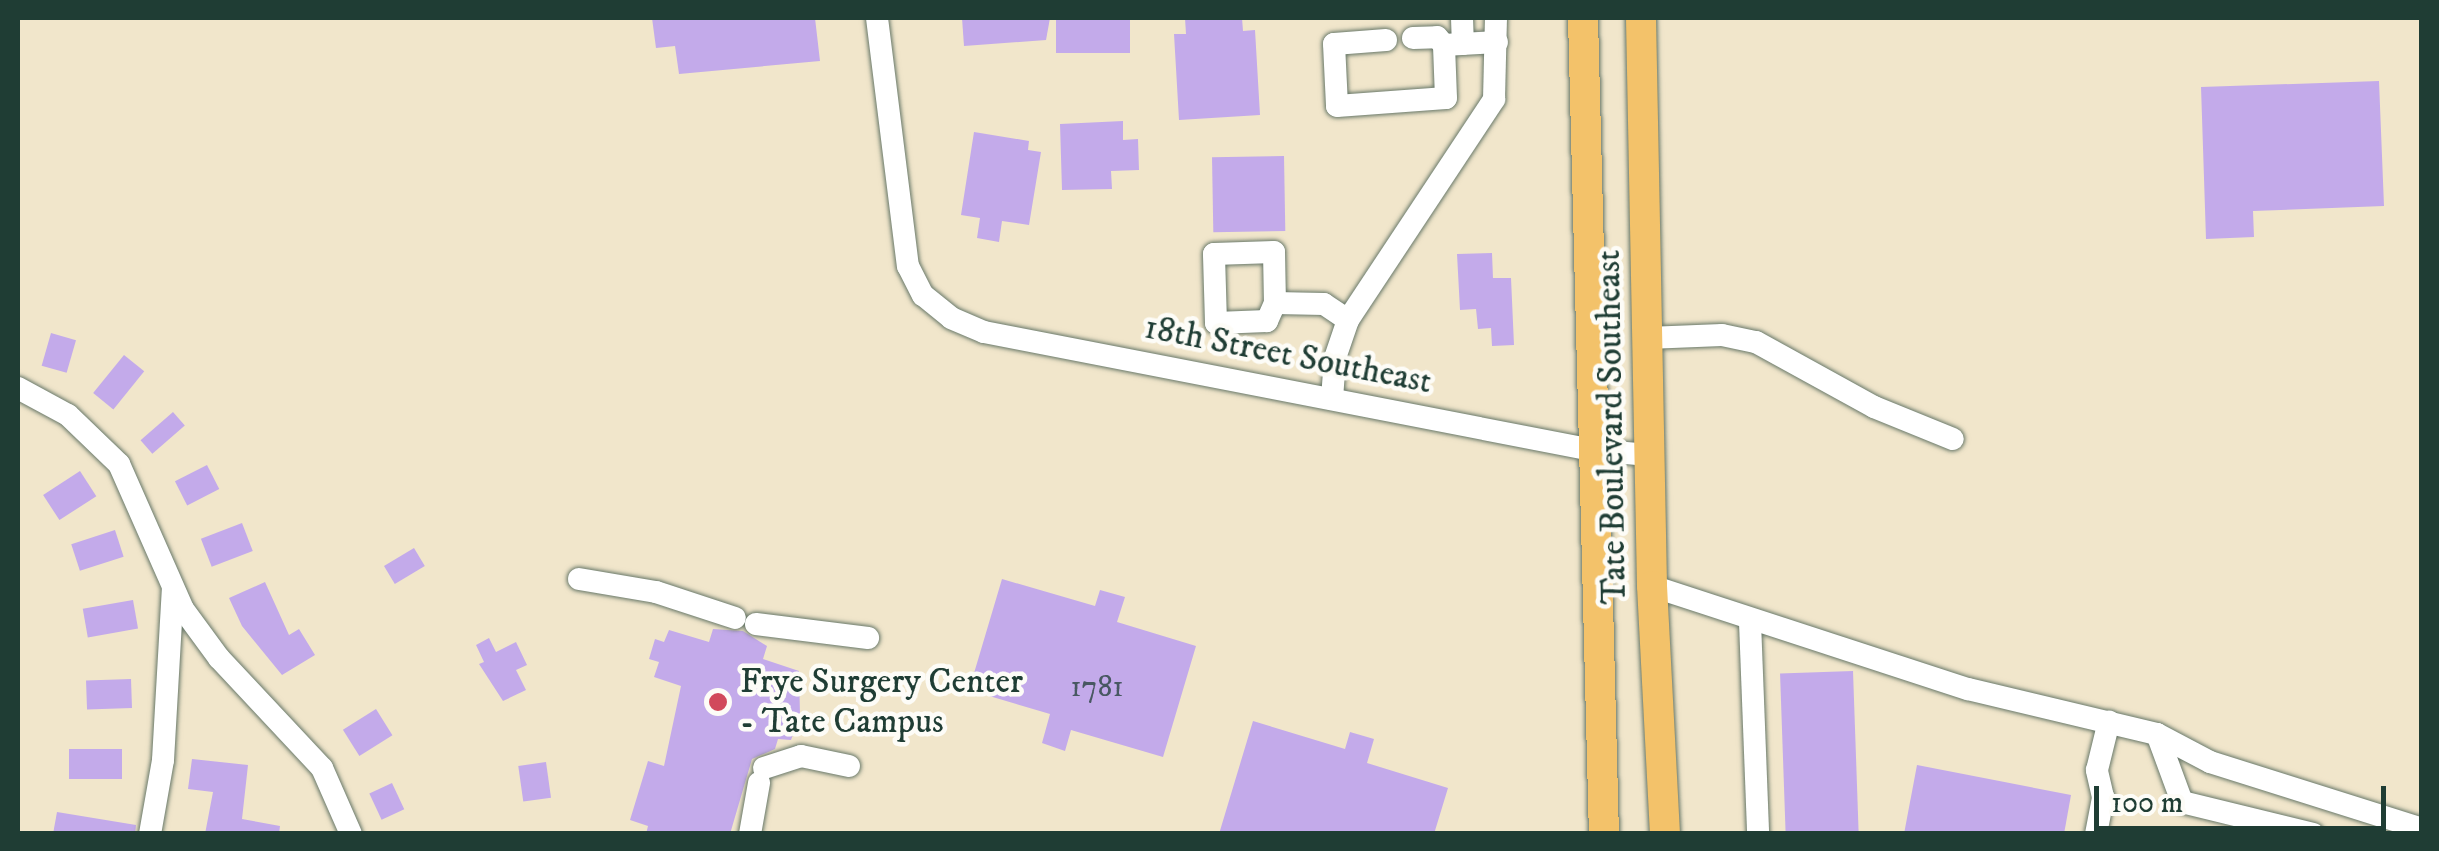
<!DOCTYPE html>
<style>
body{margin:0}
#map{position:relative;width:2439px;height:851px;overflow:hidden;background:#f1e6cb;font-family:"IM FELL DW Pica",serif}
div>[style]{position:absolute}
.building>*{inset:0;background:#c3aaea;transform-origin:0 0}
.roads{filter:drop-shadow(0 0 2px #687869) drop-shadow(0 0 2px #687869)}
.minor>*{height:22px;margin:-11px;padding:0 11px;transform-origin:11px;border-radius:11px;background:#fff}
.major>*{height:30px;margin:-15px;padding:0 15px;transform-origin:15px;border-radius:15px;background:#f3c26a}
.dots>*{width:28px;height:28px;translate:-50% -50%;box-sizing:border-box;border:5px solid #fdfcf7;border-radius:50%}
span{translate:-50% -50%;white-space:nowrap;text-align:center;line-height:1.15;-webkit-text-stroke:9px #fdfcf7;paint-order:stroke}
.number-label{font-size:30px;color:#485862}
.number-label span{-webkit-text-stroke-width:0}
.street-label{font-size:35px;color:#1f3d34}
.poi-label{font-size:35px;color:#1f3d34}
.left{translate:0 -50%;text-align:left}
.frame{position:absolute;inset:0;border:20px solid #1f3d34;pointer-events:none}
.scale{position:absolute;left:2094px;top:786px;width:292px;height:45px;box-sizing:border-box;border:5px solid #1f3d34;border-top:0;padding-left:12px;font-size:30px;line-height:35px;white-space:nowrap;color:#1f3d34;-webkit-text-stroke:8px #fdfcf7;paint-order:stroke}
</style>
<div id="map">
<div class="building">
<i style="clip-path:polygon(652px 18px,815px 18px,820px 61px,679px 74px,675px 46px,656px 48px)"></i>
<i style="clip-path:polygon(962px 18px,1050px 18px,1046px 40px,964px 46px)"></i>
<i style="left:1056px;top:18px;width:74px;height:35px"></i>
<i style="clip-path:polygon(1185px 18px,1242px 18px,1243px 31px,1255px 30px,1260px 115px,1179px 120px,1174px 34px,1186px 34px)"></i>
<i style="clip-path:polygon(2379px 81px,2384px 206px,2253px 211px,2254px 237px,2206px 239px,2201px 87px)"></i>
<i style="clip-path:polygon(1123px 121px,1123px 140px,1138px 139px,1139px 170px,1111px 171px,1112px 189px,1062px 190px,1060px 124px)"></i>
<i style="clip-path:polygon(974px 132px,1029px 141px,1028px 150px,1041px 152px,1029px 225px,1002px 221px,999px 242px,977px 238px,980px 218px,961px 215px)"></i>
<i style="left:1284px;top:156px;width:75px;height:72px;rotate:89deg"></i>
<i style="clip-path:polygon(1492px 253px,1493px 278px,1511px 278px,1514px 345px,1492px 346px,1491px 328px,1478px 329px,1476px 309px,1460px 310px,1457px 254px)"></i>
<i style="left:51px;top:333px;width:26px;height:34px;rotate:16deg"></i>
<i style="left:124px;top:355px;width:26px;height:49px;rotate:39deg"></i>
<i style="left:173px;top:412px;width:18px;height:43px;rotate:49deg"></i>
<i style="left:207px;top:465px;width:27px;height:36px;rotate:63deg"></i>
<i style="left:80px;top:471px;width:30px;height:44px;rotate:57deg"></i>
<i style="left:242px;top:523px;width:30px;height:44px;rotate:69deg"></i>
<i style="left:115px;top:530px;width:28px;height:46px;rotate:72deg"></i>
<i style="left:414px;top:548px;width:21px;height:35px;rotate:59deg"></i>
<i style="clip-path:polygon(1002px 579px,1095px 606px,1100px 590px,1125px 597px,1117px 622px,1196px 646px,1163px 757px,1071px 730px,1065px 751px,1042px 743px,1050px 714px,969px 690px)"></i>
<i style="clip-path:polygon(265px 582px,289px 635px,299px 629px,315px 655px,282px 675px,242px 626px,229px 598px)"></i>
<i style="left:133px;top:600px;width:29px;height:51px;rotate:80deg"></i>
<i style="clip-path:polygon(713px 629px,743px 631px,767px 646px,763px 659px,799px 671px,800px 715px,791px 740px,778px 739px,775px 749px,752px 759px,730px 834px,646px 834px,648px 826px,630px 820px,648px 761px,664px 766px,681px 686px,654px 677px,659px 662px,649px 659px,655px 639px,664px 642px,669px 630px,709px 642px)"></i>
<i style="clip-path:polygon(489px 638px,496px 652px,516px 642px,527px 665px,516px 670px,526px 690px,503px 701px,479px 664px,484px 662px,476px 645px)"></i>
<i style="left:1853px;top:671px;width:163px;height:73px;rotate:88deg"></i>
<i style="left:131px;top:679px;width:29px;height:45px;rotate:88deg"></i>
<i style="left:376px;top:709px;width:31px;height:39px;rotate:58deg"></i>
<i style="clip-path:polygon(1253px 721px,1345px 749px,1350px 732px,1374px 739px,1367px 763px,1448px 788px,1434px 834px,1219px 834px)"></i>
<i style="left:69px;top:749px;width:53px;height:30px"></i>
<i style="clip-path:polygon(192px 759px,248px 765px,242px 819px,280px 826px,279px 834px,205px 834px,213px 792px,188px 789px)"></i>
<i style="left:546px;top:762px;width:36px;height:28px;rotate:82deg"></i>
<i style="clip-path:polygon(1917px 765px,2071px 795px,2064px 834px,1904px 834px)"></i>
<i style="left:392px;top:783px;width:29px;height:25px;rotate:65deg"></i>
<i style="clip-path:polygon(57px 812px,136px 825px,135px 834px,53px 834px)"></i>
</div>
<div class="roads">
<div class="minor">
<i style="left:877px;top:18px;width:250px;rotate:82.9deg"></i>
<i style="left:908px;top:266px;width:33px;rotate:63deg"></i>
<i style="left:923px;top:295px;width:36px;rotate:39deg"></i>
<i style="left:951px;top:318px;width:36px;rotate:23deg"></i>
<i style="left:984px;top:332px;width:619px;rotate:10.98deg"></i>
<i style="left:1592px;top:450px;width:57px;rotate:5deg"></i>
<i style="left:1462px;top:18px;width:26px;rotate:88deg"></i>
<i style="left:1413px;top:38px;width:24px;rotate:-2deg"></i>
<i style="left:1437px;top:37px;width:11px;rotate:49deg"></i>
<i style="left:1386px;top:40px;width:52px;rotate:175.6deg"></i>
<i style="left:1334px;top:44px;width:62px;rotate:87.2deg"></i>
<i style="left:1337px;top:106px;width:109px;rotate:-4.2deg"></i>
<i style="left:1446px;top:98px;width:53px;rotate:-92.2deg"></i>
<i style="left:1444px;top:45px;width:53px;rotate:-3.2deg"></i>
<i style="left:1274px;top:252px;width:51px;rotate:88.9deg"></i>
<i style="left:1275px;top:303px;width:20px;rotate:114deg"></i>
<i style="left:1267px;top:321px;width:51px;rotate:177.8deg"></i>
<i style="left:1216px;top:323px;width:69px;rotate:-91.7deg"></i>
<i style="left:1214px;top:254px;width:60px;rotate:-1.9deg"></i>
<i style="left:1275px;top:303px;width:49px;rotate:1.2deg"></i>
<i style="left:1324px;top:304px;width:29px;rotate:34deg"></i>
<i style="left:1647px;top:338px;width:75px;rotate:-2.3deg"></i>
<i style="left:1722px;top:335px;width:35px;rotate:12deg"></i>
<i style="left:1756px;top:342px;width:135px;rotate:28.8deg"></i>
<i style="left:1874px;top:407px;width:85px;rotate:22.1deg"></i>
<i style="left:18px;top:388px;width:57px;rotate:28.4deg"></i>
<i style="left:68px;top:415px;width:71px;rotate:43.9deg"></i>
<i style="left:119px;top:464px;width:158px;rotate:66.2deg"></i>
<i style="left:183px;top:609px;width:61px;rotate:53.7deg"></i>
<i style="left:219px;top:658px;width:151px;rotate:46.9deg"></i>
<i style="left:322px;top:768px;width:72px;rotate:66.3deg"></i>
<i style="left:1332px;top:399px;width:41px;rotate:-85.8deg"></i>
<i style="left:1335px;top:358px;width:40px;rotate:-71.1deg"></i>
<i style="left:1348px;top:320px;width:265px;rotate:-56.5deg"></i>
<i style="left:1494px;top:99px;width:81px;rotate:-88.6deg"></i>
<i style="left:579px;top:579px;width:78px;rotate:9.6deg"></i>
<i style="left:656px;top:592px;width:83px;rotate:18.2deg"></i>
<i style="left:1652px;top:586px;width:332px;rotate:18.1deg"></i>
<i style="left:1968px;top:689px;width:194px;rotate:13.4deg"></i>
<i style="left:2157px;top:734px;width:60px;rotate:27.8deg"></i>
<i style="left:2210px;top:762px;width:222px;rotate:17.5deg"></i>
<i style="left:1750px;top:622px;width:212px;rotate:87.8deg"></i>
<i style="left:756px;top:624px;width:113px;rotate:7.1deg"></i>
<i style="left:2157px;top:734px;width:72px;rotate:69.8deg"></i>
<i style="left:2182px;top:802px;width:135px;rotate:13.7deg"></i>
<i style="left:764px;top:768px;width:39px;rotate:-18deg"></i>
<i style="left:801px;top:756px;width:49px;rotate:11.8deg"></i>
<i style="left:150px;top:834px;width:75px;rotate:-80deg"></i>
<i style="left:163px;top:760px;width:171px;rotate:-86.7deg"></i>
<i style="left:750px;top:834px;width:52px;rotate:-80deg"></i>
<i style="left:2096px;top:834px;width:38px;rotate:-79deg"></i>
<i style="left:2103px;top:797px;width:28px;rotate:-103deg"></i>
<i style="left:2097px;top:770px;width:50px;rotate:-76.2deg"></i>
</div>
<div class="major">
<i style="left:1583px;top:18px;width:816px;rotate:88.53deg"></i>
<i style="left:1641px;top:18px;width:568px;rotate:88.89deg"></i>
<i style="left:1652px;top:586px;width:248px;rotate:87deg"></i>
</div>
</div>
<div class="dots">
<i style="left:718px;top:702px;background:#d1495b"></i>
</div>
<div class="number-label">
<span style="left:1097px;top:688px">1781</span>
</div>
<div class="street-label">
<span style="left:1288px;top:355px;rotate:11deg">18th Street Southeast</span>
<span style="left:1612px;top:427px;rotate:-91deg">Tate Boulevard Southeast</span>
</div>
<div class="poi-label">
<span class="left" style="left:740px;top:702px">Frye Surgery Center<br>- Tate Campus</span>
</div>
<div class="frame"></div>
<div class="scale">100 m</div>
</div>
